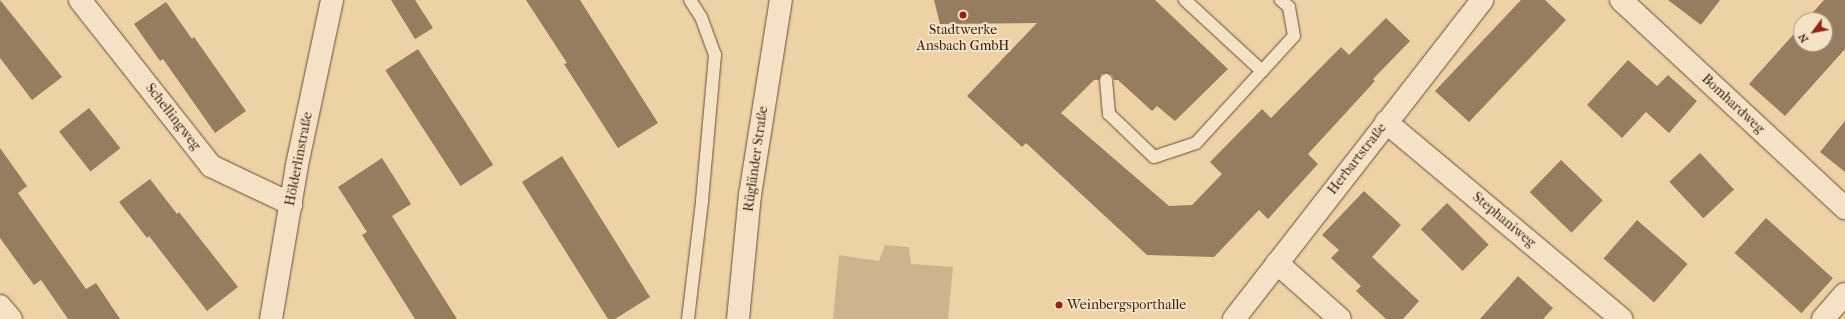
<!DOCTYPE html>
<meta charset="utf-8">
<style>
body{margin:0}
#map{position:relative;width:1845px;height:319px;overflow:hidden;background:#efd1a6;font-family:"IM FELL French Canon",serif}
div>[style]{position:absolute}
.green>*{inset:0;background:#d0b38d}
.building>*{inset:0;background:#977d60;transform-origin:0 0}
.roads{filter:drop-shadow(0 0 1px #664e38) drop-shadow(0 0 1px #664e38)}
.lane>*{height:12px;margin:-6px;padding:0 6px;transform-origin:6px;border-radius:6px;background:#f5e1c5}
.street>*{height:22px;margin:-11px;padding:0 11px;transform-origin:11px;border-radius:11px;background:#f5e1c5}
.secondary>*{height:22px;margin:-11px;padding:0 11px;transform-origin:11px;border-radius:11px;background:#f5e1c5}
.dots>*{width:11px;height:11px;translate:-50% -50%;box-sizing:border-box;border:2px solid #f5e1c5;border-radius:50%}
span{translate:-50% -50%;white-space:nowrap;text-align:center;line-height:1.15;-webkit-text-stroke:4px #f5e1c5;paint-order:stroke}
.poi-label{font-size:14px;color:#382214}
.left{translate:0 -50%;text-align:left}
.street-label{font-size:14px;color:#382214}
.north{position:absolute;left:1793px;top:12px;width:40px;height:40px;box-sizing:border-box;background:#f5e1c5;border:1px solid #a9957e;border-radius:50%;rotate:238deg;font-size:11px;font-weight:700;line-height:16px;text-align:center;color:#382214}
.north::after{content:'';display:block;margin:auto;width:14px;height:18px;background:#8f2418;clip-path:polygon(50% 0,100% 100%,50% 72%,0 100%)}
</style>
<div id="map">
<div class="green">
<i style="clip-path:polygon(885px 245px,909px 247px,911px 264px,953px 267px,948px 319px,833px 319px,839px 255px,879px 261px)"></i>
</div>
<div class="building">
<i style="clip-path:polygon(0 0,62px 77px,32px 100px,0 58px)"></i>
<i style="clip-path:polygon(391px 0,415px 0,433px 28px,415px 39px)"></i>
<i style="clip-path:polygon(526px 0,580px 0,658px 123px,618px 148px,564px 64px,567px 63px)"></i>
<i style="clip-path:polygon(934px 0,1155px 0,1228px 69px,1175px 121px,1157px 106px,1152px 111px,1118px 80px,1114px 80px,1112px 75px,1106px 73px,1101px 74px,1099px 80px,1094px 80px,1061px 113px,1169px 206px,1192px 205px,1222px 174px,1210px 162px,1262px 109px,1271px 118px,1341px 47px,1349px 55px,1386px 18px,1410px 41px,1373px 79px,1375px 81px,1308px 154px,1318px 164px,1268px 219px,1259px 210px,1214px 257px,1147px 255px,1026px 143px,1022px 147px,967px 96px,1037px 23px,940px 24px)"></i>
<i style="clip-path:polygon(1521px 0,1545px 0,1566px 20px,1469px 122px,1435px 91px)"></i>
<i style="clip-path:polygon(1668px 0,1720px 0,1701px 25px)"></i>
<i style="clip-path:polygon(1824px 0,1845px 0,1845px 49px,1785px 116px,1749px 84px,1801px 26px,1801px 44px,1825px 44px,1825px 20px,1806px 20px)"></i>
<i style="clip-path:polygon(166px 2px,192px 39px,194px 37px,246px 111px,215px 133px,163px 59px,160px 61px,134px 24px)"></i>
<i style="left:418px;top:49px;width:138px;height:39px;rotate:57deg"></i>
<i style="clip-path:polygon(1628px 60px,1657px 86px,1668px 75px,1697px 101px,1669px 133px,1646px 112px,1622px 138px,1587px 105px)"></i>
<i style="left:89px;top:108px;width:51px;height:38px;rotate:52deg"></i>
<i style="clip-path:polygon(1845px 121px,1845px 172px,1820px 152px)"></i>
<i style="clip-path:polygon(0 148px,27px 186px,18px 193px,86px 289px,96px 283px,120px 319px,68px 319px,41px 280px,34px 285px,0 238px)"></i>
<i style="left:1700px;top:153px;width:50px;height:42px;rotate:47deg"></i>
<i style="clip-path:polygon(562px 156px,650px 297px,615px 319px,608px 319px,522px 182px)"></i>
<i style="clip-path:polygon(382px 158px,411px 204px,392px 216px,457px 319px,415px 319px,362px 235px,367px 232px,338px 187px)"></i>
<i style="left:1561px;top:160px;width:58px;height:45px;rotate:44deg"></i>
<i style="clip-path:polygon(150px 179px,177px 214px,179px 212px,238px 287px,207px 311px,149px 236px,147px 238px,119px 202px)"></i>
<i style="clip-path:polygon(1364px 191px,1401px 225px,1372px 257px,1419px 301px,1403px 319px,1386px 319px,1356px 291px,1361px 286px,1331px 258px,1339px 250px,1322px 235px)"></i>
<i style="left:1447px;top:203px;width:59px;height:37px;rotate:45deg"></i>
<i style="left:1766px;top:218px;width:90px;height:47px;rotate:42deg"></i>
<i style="left:1637px;top:220px;width:67px;height:51px;rotate:41deg"></i>
<i style="clip-path:polygon(1518px 276px,1553px 308px,1543px 319px,1480px 319px)"></i>
</div>
<div class="roads">
<div class="lane">
<i style="left:1262px;top:71px;width:47px;rotate:-47.6deg"></i>
<i style="left:1294px;top:36px;width:29px;rotate:-100deg"></i>
<i style="left:1289px;top:7px;width:11px;rotate:-139deg"></i>
<i style="left:1106px;top:80px;width:34px;rotate:85deg"></i>
<i style="left:1109px;top:114px;width:62px;rotate:43.7deg"></i>
<i style="left:1154px;top:157px;width:44px;rotate:-18.4deg"></i>
<i style="left:1196px;top:143px;width:98px;rotate:-47.5deg"></i>
<i style="left:1262px;top:71px;width:105px;rotate:-137.3deg"></i>
<i style="left:688px;top:319px;width:119px;rotate:-83.2deg"></i>
<i style="left:702px;top:201px;width:147px;rotate:-84.9deg"></i>
<i style="left:715px;top:55px;width:40px;rotate:-110.2deg"></i>
<i style="left:701px;top:17px;width:20px;rotate:-123deg"></i>
</div>
<div class="street">
<i style="left:80px;top:0;width:211px;rotate:51.7deg"></i>
<i style="left:211px;top:166px;width:89px;rotate:25.4deg"></i>
<i style="left:1621px;top:0;width:306px;rotate:42.9deg"></i>
<i style="left:1386px;top:122px;width:307px;rotate:39.9deg"></i>
<i style="left:1277px;top:263px;width:84px;rotate:41.6deg"></i>
<i style="left:0;top:306px;width:17px;rotate:50deg"></i>
<i style="left:271px;top:319px;width:156px;rotate:-80.4deg"></i>
<i style="left:297px;top:165px;width:169px;rotate:-78deg"></i>
<i style="left:1234px;top:319px;width:404px;rotate:-52.1deg"></i>
<i style="left:1823px;top:319px;width:33px;rotate:-49deg"></i>
</div>
<div class="secondary">
<i style="left:738px;top:319px;width:125px;rotate:-84.5deg"></i>
<i style="left:750px;top:195px;width:197px;rotate:-81deg"></i>
</div>
</div>
<div class="dots">
<i style="left:963px;top:15px;background:#8f2418"></i>
<i style="left:1059px;top:305px;background:#8f2418"></i>
</div>
<div class="poi-label">
<span style="left:963px;top:38px">Stadtwerke<br>Ansbach GmbH</span>
<span class="left" style="left:1067px;top:305px">Weinbergsporthalle</span>
</div>
<div class="street-label">
<span style="left:1733px;top:104px;rotate:43deg">Bomhardweg</span>
<span style="left:173px;top:117px;rotate:52deg">Schellingweg</span>
<span style="left:299px;top:159px;rotate:-79deg">Hölderlinstraße</span>
<span style="left:756px;top:159px;rotate:-82deg">Rügländer Straße</span>
<span style="left:1357px;top:159px;rotate:-52deg">Herbartstraße</span>
<span style="left:1504px;top:220px;rotate:40deg">Stephaniweg</span>
</div>
<div class="north">N</div>
</div>
